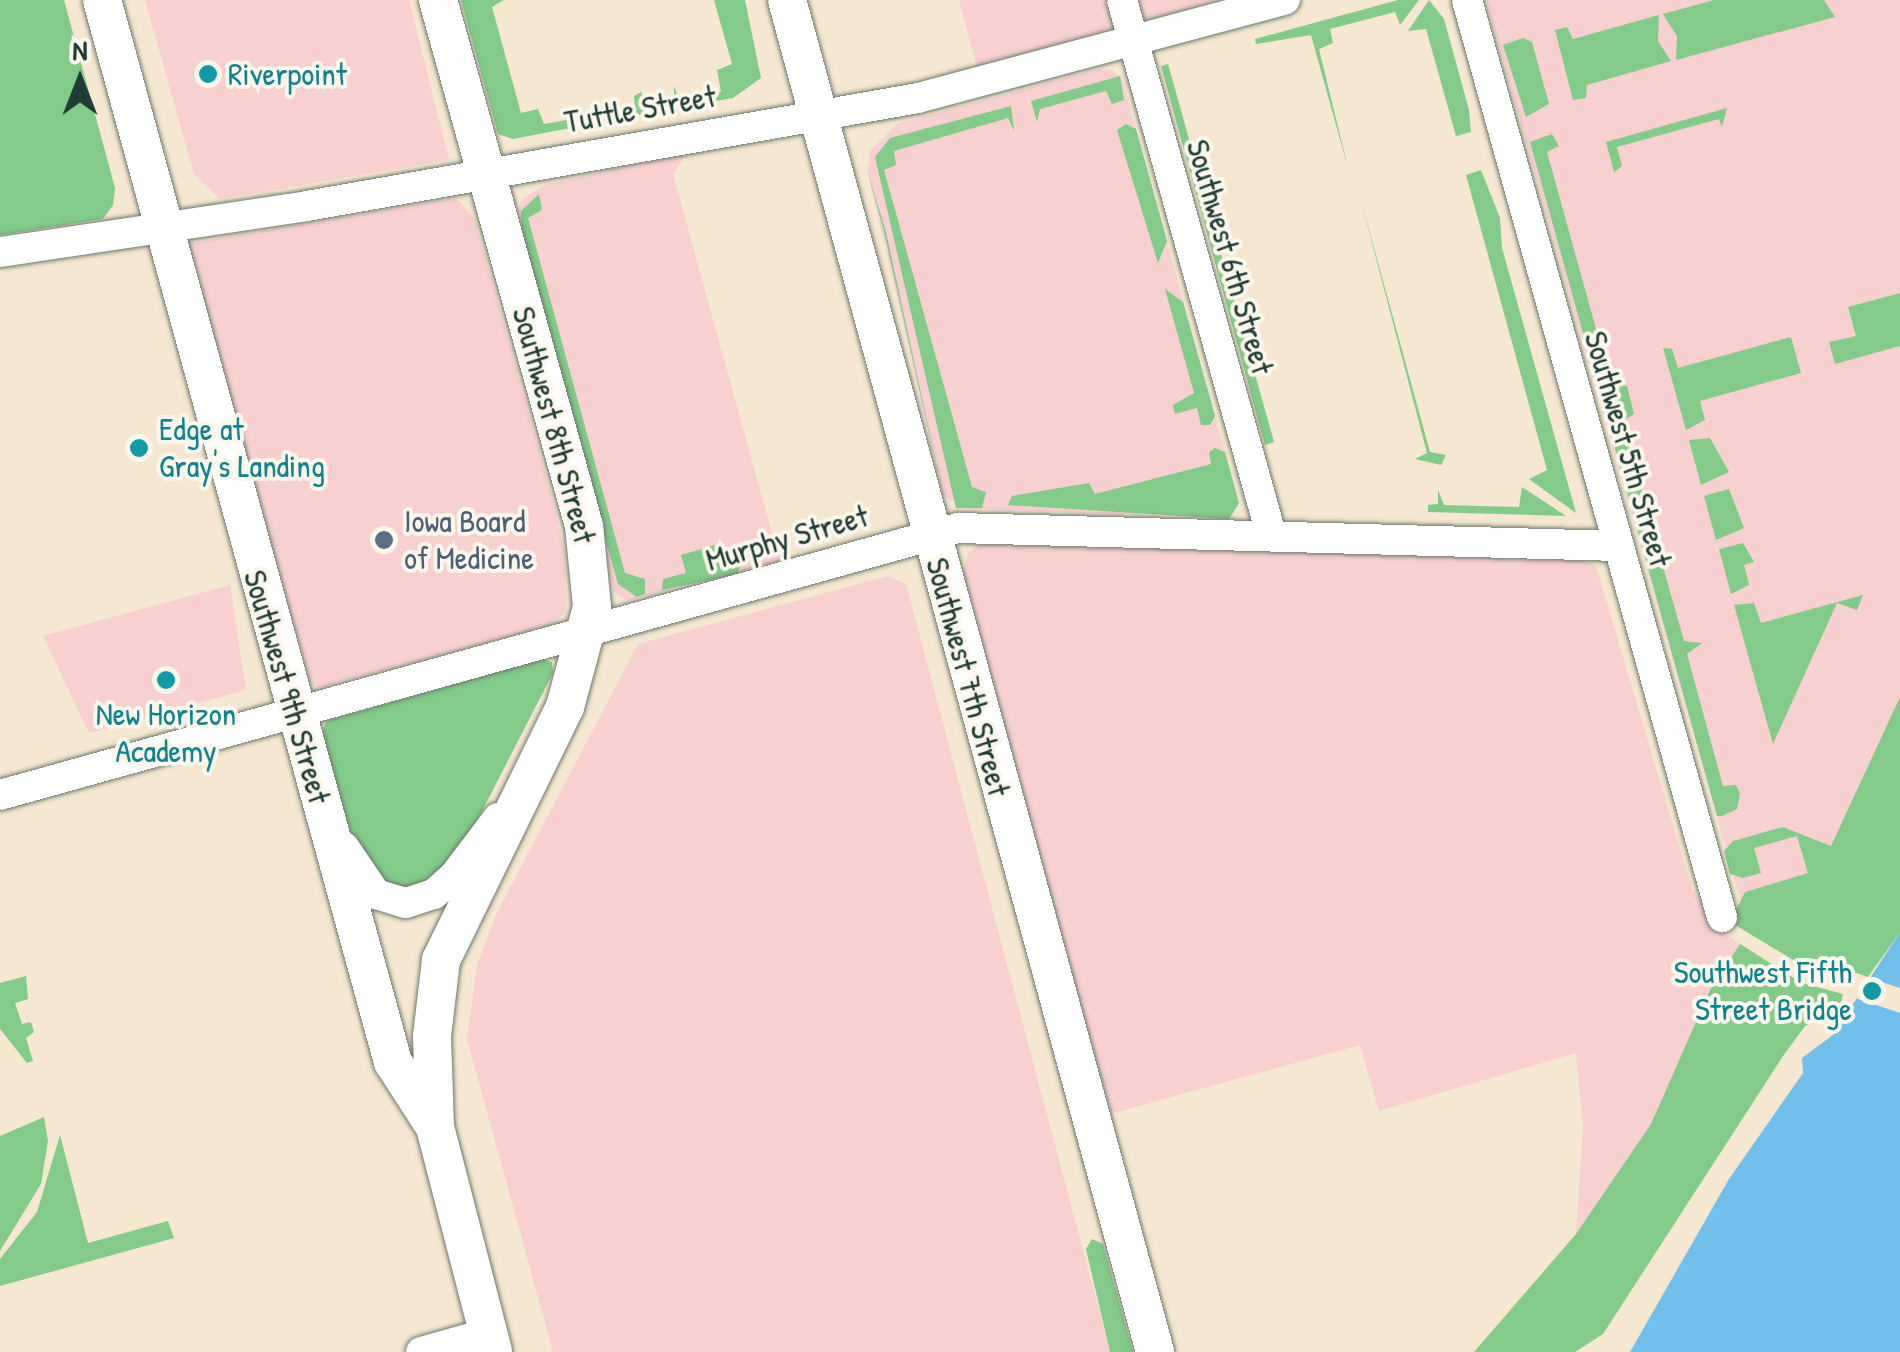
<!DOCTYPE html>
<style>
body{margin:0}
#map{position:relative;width:1900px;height:1352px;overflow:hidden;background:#f5e7d0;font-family:"Patrick Hand",sans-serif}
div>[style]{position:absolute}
.built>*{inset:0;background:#f7d0cf}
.green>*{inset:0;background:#82cb88}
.water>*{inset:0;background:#71c0ec}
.pier>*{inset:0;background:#f5e7d0}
.roads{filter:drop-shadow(0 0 2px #6a786b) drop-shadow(0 0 2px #6a786b)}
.minor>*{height:30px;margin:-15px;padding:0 15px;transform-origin:15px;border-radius:15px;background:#fff}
.major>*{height:38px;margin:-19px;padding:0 19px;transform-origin:19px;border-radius:19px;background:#fff}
.dots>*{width:28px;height:28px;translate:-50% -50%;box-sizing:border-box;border:5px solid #fbf7ec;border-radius:50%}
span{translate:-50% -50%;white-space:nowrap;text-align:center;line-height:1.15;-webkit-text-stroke:8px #fbf7ec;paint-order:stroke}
.culture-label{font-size:32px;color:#0d838f}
.left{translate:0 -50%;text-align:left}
.right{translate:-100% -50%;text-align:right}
.street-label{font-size:32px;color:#1f3d34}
.service-label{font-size:32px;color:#4e5e75}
.north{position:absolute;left:30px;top:30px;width:100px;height:100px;-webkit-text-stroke:8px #fbf7ec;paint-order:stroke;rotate:0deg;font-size:28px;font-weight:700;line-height:40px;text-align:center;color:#1f3d34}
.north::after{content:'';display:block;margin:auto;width:35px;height:45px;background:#1f3d34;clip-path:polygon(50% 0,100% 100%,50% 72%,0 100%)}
</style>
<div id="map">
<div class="built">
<i style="clip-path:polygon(145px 0,409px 0,449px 160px,220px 199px,194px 174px)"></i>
<i style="clip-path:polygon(959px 0,1222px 0,977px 67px)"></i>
<i style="clip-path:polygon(1486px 0,1900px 0,1900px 293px,1848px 308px,1863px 356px,1900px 346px,1900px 697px,1831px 846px,1800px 833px,1808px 873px,1745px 892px,1742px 905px)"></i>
<i style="clip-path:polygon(1098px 69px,1113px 70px,1122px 79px,1239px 503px,1229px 519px,961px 508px,943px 495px,868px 174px,870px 151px,897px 124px)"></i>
<i style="clip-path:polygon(687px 153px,673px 174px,776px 548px,792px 558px,627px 601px,614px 592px,514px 222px,522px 199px,547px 184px)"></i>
<i style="clip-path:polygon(456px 198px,475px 219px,553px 501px,565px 554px,566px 612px,552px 625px,318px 688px,307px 681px,185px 244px)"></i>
<i style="clip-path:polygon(983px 542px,1581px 559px,1596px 566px,1692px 889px,1721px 931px,1740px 944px,1710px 990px,1651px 1124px,1576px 1234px,1583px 1127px,1576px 1053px,1379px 1111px,1360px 1045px,1110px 1114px,963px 576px,968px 553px)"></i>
<i style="clip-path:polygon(888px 576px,906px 584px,1110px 1352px,553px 1352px,467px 1039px,477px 965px,497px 913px,638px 644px)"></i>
<i style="clip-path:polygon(230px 585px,246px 690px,89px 733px,43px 636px)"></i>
</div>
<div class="green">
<i style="clip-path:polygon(0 0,64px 0,115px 188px,113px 205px,103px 219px,0 235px)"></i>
<i style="clip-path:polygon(461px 0,504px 0,492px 7px,521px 113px,538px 109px,544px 124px,635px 108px,634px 96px,641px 92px,649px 113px,513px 139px,498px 134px)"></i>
<i style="clip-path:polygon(714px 0,745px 0,761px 78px,733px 98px,674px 108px,674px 86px,679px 99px,721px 92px,717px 70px,732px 64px)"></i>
<i style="clip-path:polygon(1398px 0,1419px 0,1400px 25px,1395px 12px,1330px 29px,1333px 43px,1319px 49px,1348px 168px,1311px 35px,1256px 44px,1255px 39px)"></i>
<i style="clip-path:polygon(1429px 0,1444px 19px,1469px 110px,1471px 132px,1456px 136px,1426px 29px,1408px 31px)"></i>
<i style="clip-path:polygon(1714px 0,1824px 0,1835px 17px,1676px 60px,1677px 36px,1663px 14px)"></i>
<i style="clip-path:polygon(1659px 15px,1658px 41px,1671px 61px,1587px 85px,1586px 98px,1573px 100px,1555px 30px,1567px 27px,1573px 39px)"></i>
<i style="clip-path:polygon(1523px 38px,1532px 42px,1549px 104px,1526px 117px,1503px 45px)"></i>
<i style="clip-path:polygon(1168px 64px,1274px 442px,1265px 445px,1161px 66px)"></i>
<i style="clip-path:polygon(1120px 76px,1124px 100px,1112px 104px,1106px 91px,1040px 109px,1037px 122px,1031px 101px)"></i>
<i style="clip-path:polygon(1011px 106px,1014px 131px,1008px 118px,894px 151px,896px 165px,884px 170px,972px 487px,986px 492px,982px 508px,956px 508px,875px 157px,890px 138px)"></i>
<i style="clip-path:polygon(1727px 108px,1722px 127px,1719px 119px,1617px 147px,1622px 166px,1614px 172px,1606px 142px)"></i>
<i style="clip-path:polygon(1126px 124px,1136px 129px,1167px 241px,1158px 263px,1117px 130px)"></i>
<i style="clip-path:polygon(1552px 134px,1559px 146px,1547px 152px,1611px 383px,1627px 386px,1634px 414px,1622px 422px,1684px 641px,1702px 643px,1687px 654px,1723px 786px,1736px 785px,1740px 794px,1737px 809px,1722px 816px,1717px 816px,1530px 142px)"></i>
<i style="clip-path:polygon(867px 170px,886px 232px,943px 495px,883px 228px)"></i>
<i style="clip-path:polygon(1481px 170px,1500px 218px,1502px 248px,1576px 513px,1529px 479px,1547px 470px,1466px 175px)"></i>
<i style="clip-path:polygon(539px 194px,542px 210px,528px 218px,625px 573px,645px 579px,645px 594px,637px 597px,618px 584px,522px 242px,521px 211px)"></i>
<i style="clip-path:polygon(1360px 197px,1430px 452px,1446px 455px,1441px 465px,1415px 459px,1427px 453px)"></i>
<i style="clip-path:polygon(1165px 289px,1183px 302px,1215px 416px,1210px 425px,1201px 425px,1197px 408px,1175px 414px,1173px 405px,1194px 393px)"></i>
<i style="clip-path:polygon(1900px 293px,1900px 346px,1835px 364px,1829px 342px,1856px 336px,1848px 307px)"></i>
<i style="clip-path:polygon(1791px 337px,1801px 373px,1700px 401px,1705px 420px,1686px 430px,1663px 348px,1672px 349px,1678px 368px)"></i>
<i style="clip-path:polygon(1710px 438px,1729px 472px,1701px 485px,1689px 440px)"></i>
<i style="clip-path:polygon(1215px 448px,1225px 452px,1239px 503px,1229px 519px,1008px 505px,1012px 496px,1089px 483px,1095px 494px,1211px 464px,1209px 452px)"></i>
<i style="clip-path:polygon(1522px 487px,1566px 516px,1428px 512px,1428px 505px,1438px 504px,1438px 490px,1444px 505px,1519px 507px)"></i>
<i style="clip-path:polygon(1729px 489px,1744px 528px,1716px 540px,1704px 496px)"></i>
<i style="clip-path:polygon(1743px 543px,1754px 562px,1744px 565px,1749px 585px,1731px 594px,1719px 549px)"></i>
<i style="clip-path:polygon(719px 544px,724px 563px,741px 564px,737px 574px,662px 590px,663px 579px,686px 573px,681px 555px)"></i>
<i style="clip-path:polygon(1863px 595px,1857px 610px,1837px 603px,1773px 744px,1734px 605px,1754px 603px,1761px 623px)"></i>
<i style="clip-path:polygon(542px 659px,552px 662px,553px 673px,460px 854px,440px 879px,391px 892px,356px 849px,321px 738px,326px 721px)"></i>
<i style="clip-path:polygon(1900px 697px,1900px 932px,1868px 977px,1816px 959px,1805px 967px,1730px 922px,1745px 892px,1808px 873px,1797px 836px,1754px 848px,1761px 873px,1743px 878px,1730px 874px,1724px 851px,1733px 841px,1783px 827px,1831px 846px)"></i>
<i style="clip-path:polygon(1740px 944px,1802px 983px,1843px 994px,1841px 1003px,1805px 1026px,1783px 1056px,1603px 1334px,1575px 1352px,1474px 1352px,1576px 1234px,1651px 1124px,1710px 990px)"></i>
<i style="clip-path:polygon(26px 976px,28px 999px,15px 1003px,22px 1024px,31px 1022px,34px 1032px,26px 1038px,33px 1061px,27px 1063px,0 1029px,0 983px)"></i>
<i style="clip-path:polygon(44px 1117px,48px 1141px,41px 1184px,0 1251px,0 1136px)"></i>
<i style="clip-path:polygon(60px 1135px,88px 1243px,168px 1221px,174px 1238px,0 1286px,0 1259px,37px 1212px)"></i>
<i style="clip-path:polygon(1092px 1239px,1103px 1244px,1133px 1352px,1110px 1352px,1086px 1249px)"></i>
</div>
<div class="water">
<i style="clip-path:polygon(1900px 932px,1900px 1352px,1630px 1352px,1729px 1179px,1803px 1073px,1802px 1058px,1833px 1035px)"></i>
</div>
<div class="pier">
<i style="clip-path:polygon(1863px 976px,1900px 988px,1900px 1013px,1849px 996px)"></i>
</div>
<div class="roads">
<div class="minor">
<i style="left:1122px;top:0;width:554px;rotate:74.41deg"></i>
<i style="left:1467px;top:0;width:952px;rotate:74.46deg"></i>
<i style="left:0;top:252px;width:310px;rotate:-8.5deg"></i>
<i style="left:307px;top:206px;width:620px;rotate:-10.02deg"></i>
<i style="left:918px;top:98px;width:380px;rotate:-15deg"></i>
<i style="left:0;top:795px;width:995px;rotate:-15.57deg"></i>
<i style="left:958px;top:528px;width:661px;rotate:1.56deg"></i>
<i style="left:344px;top:847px;width:57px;rotate:55.8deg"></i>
<i style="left:376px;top:894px;width:31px;rotate:17deg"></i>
<i style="left:406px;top:903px;width:29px;rotate:-18deg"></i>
<i style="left:434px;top:894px;width:27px;rotate:-42deg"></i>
<i style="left:454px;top:876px;width:73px;rotate:-52.8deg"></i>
<i style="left:421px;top:1352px;width:70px;rotate:-15.8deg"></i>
</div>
<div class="major">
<i style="left:102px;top:0;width:1101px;rotate:74.68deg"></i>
<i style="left:393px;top:1062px;width:77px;rotate:57.1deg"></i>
<i style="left:435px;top:1127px;width:232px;rotate:75.5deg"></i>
<i style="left:787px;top:0;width:1401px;rotate:74.77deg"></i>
<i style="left:435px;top:1127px;width:91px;rotate:-91.9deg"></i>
<i style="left:432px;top:1036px;width:77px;rotate:-83.2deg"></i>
<i style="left:441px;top:960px;width:282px;rotate:-63.9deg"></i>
<i style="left:565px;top:707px;width:104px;rotate:-74.9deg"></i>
<i style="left:592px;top:607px;width:81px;rotate:-95.6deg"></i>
<i style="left:584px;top:526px;width:546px;rotate:-105.51deg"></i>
</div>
</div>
<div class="dots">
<i style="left:208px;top:74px;background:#0f9aa8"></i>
<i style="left:139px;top:448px;background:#0f9aa8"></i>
<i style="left:384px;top:540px;background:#5c6f8a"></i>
<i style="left:166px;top:680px;background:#0f9aa8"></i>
<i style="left:1872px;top:991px;background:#0f9aa8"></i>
</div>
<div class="culture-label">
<span class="left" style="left:228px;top:74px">Riverpoint</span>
<span class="left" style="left:159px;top:448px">Edge at<br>Gray's Landing</span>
<span style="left:166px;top:733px">New Horizon<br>Academy</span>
<span class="right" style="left:1852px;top:991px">Southwest Fifth<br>Street Bridge</span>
</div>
<div class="street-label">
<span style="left:640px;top:109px;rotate:-10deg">Tuttle Street</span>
<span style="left:1230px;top:257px;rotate:74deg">Southwest 6th Street</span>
<span style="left:554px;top:425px;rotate:75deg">Southwest 8th Street</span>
<span style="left:1628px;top:449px;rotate:74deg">Southwest 5th Street</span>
<span style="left:787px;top:538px;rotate:-16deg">Murphy Street</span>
<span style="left:968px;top:677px;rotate:75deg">Southwest 7th Street</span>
<span style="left:287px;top:687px;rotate:74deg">Southwest 9th Street</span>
</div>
<div class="service-label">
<span class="left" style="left:404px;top:540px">Iowa Board<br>of Medicine</span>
</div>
<div class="north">N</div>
</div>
